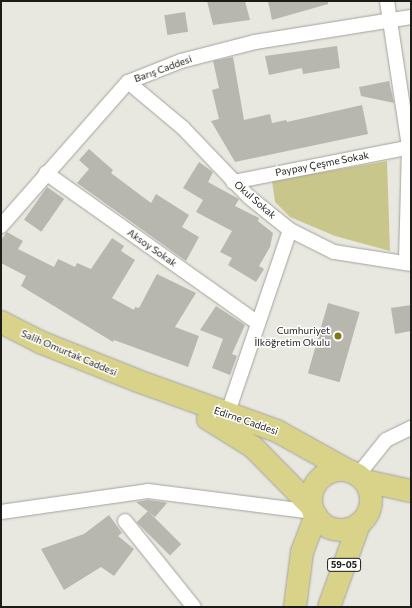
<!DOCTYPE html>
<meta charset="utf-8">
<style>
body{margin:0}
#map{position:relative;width:412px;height:608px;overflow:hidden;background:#e8e8e0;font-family:Commissioner,sans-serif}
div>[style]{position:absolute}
.green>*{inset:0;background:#c9c68b}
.building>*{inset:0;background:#b7b7af;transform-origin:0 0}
.roads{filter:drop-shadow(0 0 1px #a3a29b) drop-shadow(0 0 1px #a3a29b)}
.minor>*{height:14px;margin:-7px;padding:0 7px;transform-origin:7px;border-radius:7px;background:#fff}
.primary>*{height:22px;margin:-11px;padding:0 11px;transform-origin:11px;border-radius:11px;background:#d8d388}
.primary>.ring{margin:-11px;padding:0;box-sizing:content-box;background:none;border:22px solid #d8d388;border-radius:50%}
.dots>*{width:11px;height:11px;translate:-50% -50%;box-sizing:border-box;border:2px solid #fffffe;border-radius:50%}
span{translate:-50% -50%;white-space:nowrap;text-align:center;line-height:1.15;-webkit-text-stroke:3px #fffffe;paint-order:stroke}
.shield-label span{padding:1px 3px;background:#fffffe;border:1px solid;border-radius:3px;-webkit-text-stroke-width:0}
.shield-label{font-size:9px;color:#1b1b18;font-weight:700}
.street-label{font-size:10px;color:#1b1b18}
.poi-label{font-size:10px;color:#1b1b18}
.right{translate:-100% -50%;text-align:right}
.frame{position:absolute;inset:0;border:2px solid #1b1b18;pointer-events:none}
</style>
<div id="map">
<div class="green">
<i style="clip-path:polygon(387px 161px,390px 251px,335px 236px,290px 217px,275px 202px,272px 181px)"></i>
</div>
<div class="building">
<i style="clip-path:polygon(207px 1px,245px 1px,250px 20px,213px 25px)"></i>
<i style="clip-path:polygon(268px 1px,328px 1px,328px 4px,272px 20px)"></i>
<i style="left:185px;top:12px;width:20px;height:21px;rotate:81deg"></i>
<i style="clip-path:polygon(337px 46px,340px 68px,303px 74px,302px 68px,269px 75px,265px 56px)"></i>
<i style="clip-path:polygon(233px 57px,244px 120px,270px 114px,272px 123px,286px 120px,287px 122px,362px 105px,368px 134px,235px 162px,211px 121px,219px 119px,212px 90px,219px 88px,213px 61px)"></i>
<i style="clip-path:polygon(389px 81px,394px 103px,361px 96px,359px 87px)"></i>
<i style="clip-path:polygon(89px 149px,113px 170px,111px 173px,151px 203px,156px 194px,189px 215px,182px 227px,199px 237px,186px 261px,77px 183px,89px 169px,79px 160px)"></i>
<i style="clip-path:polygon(199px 162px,213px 172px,208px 182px,239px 199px,235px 206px,259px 218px,258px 221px,273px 233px,270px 247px,259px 266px,264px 269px,256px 282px,228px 265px,232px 258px,220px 252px,232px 231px,196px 212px,203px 200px,183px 188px)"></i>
<i style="left:47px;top:187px;width:21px;height:40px;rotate:35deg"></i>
<i style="clip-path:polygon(7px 232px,23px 241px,18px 249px,54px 267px,58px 259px,75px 267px,77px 263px,91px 269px,112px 238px,124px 246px,121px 251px,135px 260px,112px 298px,134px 310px,135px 307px,139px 308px,157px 274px,196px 293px,175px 327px,199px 336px,188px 367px,114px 340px,113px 342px,21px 286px,26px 276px,1px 263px,1px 240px)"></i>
<i style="left:328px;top:303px;width:33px;height:73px;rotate:16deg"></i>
<i style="clip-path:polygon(411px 305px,411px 331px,395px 334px,391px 308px)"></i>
<i style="clip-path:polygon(216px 306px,245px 325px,232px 354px,237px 356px,230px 375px,212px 368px,223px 339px,200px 330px)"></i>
<i style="clip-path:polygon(148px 500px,164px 502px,167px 503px,155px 517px,136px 502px)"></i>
<i style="left:148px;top:511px;width:47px;height:16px;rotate:45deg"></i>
<i style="clip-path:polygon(109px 515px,122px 533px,118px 536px,134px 549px,114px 576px,101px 567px,64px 590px,41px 549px,84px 534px)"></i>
</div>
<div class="roads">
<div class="minor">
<i style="left:387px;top:1px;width:148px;rotate:81.4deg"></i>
<i style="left:409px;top:147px;width:116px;rotate:91.5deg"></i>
<i style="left:128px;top:82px;width:72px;rotate:39.9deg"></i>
<i style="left:183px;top:128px;width:95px;rotate:46.3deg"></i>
<i style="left:249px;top:197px;width:53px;rotate:38.8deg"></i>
<i style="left:290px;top:230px;width:49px;rotate:26.6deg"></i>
<i style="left:334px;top:252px;width:78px;rotate:8.9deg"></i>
<i style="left:46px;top:173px;width:260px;rotate:35.3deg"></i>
<i style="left:233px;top:182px;width:181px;rotate:-11.1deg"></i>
<i style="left:1px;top:226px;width:192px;rotate:-48.6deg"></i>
<i style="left:128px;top:82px;width:57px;rotate:-21.6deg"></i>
<i style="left:181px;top:61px;width:76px;rotate:-14.4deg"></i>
<i style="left:255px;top:42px;width:158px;rotate:-9.1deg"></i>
<i style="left:227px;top:415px;width:195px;rotate:-71.2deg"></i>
<i style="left:358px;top:475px;width:45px;rotate:-51.3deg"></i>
<i style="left:386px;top:440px;width:28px;rotate:-26deg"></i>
<i style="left:1px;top:512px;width:148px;rotate:-8.1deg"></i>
<i style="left:148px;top:491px;width:167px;rotate:7.2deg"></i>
<i style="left:125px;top:521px;width:110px;rotate:51.3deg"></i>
</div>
<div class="primary">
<i style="left:1px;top:322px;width:44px;rotate:27.1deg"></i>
<i style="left:40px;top:342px;width:105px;rotate:21.7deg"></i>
<i style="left:138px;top:381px;width:148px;rotate:19.8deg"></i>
<i style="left:277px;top:431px;width:82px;rotate:29.1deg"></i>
<i style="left:208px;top:419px;width:53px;rotate:31.9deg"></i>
<i style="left:253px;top:447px;width:84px;rotate:45.5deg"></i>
<i class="ring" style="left:311px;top:470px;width:38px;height:38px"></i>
<i style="left:365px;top:481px;width:47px;rotate:12.3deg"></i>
<i style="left:295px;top:607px;width:55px;rotate:-82.7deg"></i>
<i style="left:302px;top:552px;width:39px;rotate:-69deg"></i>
<i style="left:329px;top:607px;width:88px;rotate:-70.1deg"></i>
</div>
</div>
<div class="dots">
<i style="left:338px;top:336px;background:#7e771c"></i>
</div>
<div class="shield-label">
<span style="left:344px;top:565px">59-05</span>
</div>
<div class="street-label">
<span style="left:163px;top:69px;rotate:-20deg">Barış Caddesi</span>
<span style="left:322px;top:164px;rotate:-11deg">Paypay Çeşme Sokak</span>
<span style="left:255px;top:200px;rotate:41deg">Okul Sokak</span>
<span style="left:152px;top:248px;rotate:35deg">Aksoy Sokak</span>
<span style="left:69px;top:353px;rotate:23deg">Salih Omurtak Caddesi</span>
<span style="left:246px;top:421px;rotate:19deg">Edirne Caddesi</span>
</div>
<div class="poi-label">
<span class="right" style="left:330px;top:336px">Cumhuriyet<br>İlköğretim Okulu</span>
</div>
<div class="frame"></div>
</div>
